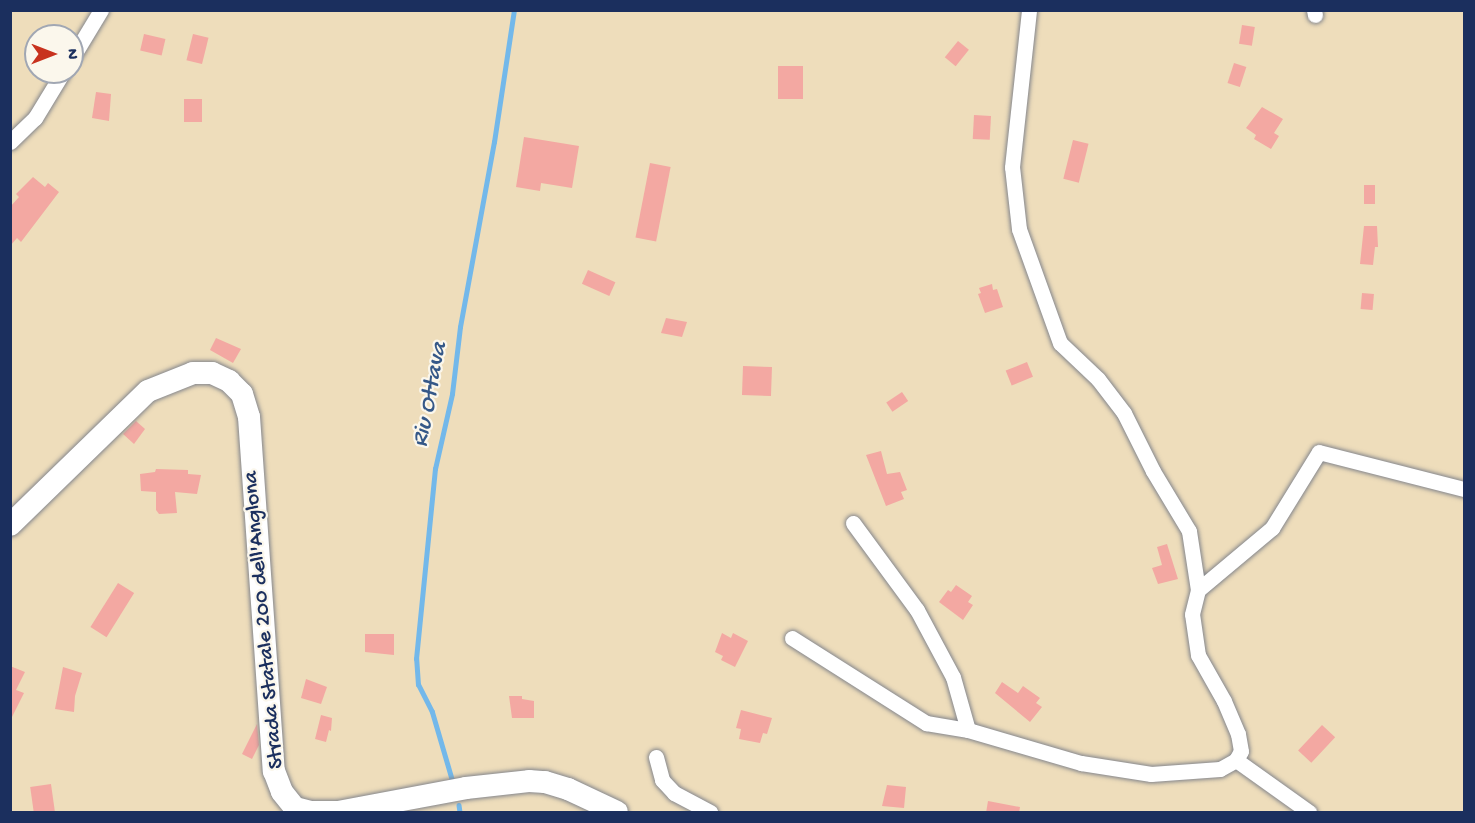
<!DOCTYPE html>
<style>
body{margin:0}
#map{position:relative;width:1475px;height:823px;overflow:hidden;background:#edb;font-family:"Gochi Hand",sans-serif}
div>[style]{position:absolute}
.stream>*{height:4.5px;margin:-2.25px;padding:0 2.25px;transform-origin:2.25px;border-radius:2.25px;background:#73b8ea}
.building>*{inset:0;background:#f3a8a2;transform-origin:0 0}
.roads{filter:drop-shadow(0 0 2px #84868c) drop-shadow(0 0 2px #84868c)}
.minor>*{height:15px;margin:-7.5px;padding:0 7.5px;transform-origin:7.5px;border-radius:7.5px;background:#fff}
.primary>*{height:22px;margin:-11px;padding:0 11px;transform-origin:11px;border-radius:11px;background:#fff}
span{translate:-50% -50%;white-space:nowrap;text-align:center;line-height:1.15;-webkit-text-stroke:4.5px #fbf7ec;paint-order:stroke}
.street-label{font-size:22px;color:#1b2f5e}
.water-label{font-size:24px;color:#355888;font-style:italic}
.frame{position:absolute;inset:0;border:12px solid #1b2f5e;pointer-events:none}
.north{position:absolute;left:24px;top:24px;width:60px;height:60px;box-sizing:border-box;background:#fbf7ec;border:2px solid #a1a7b3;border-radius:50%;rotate:90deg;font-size:16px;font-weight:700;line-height:24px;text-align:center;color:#1b2f5e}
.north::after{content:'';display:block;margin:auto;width:21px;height:27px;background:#c8321e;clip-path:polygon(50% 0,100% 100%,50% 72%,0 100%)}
</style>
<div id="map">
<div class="stream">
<i style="left:453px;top:784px;width:75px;rotate:-106.3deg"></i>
<i style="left:432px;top:712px;width:30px;rotate:-117deg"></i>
<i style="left:418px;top:685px;width:26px;rotate:-94deg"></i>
<i style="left:416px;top:659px;width:191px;rotate:-84.3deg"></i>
<i style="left:435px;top:469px;width:77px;rotate:-77.2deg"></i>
<i style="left:452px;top:394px;width:67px;rotate:-83.2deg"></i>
<i style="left:460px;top:327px;width:188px;rotate:-79.6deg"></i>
<i style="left:494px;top:142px;width:134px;rotate:-81.4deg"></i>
<i style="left:459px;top:805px;width:7px;rotate:82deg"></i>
</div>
<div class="building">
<i style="left:1242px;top:25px;width:13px;height:19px;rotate:9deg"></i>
<i style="left:144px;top:34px;width:22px;height:17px;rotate:13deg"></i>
<i style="left:193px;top:34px;width:16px;height:27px;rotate:14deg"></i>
<i style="left:958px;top:41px;width:14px;height:21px;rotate:39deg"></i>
<i style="left:1234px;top:63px;width:13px;height:21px;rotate:18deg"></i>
<i style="left:778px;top:66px;width:25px;height:33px"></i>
<i style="clip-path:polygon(96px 92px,111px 94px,109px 121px,92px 118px)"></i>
<i style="left:202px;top:99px;width:23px;height:18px;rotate:90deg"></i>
<i style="clip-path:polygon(1262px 107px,1283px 119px,1274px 133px,1279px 136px,1271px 149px,1254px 139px,1256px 135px,1246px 128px)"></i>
<i style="left:974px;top:115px;width:17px;height:24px;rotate:3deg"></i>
<i style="clip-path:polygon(524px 137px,579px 146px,572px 188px,541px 183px,540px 191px,516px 187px)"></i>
<i style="left:1073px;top:140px;width:16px;height:40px;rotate:14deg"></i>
<i style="left:650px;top:163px;width:21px;height:76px;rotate:11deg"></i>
<i style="clip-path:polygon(33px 177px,45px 187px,48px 183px,59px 192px,21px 242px,17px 238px,10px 246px,10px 207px,19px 197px,16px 194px)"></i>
<i style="left:1364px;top:185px;width:11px;height:19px"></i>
<i style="clip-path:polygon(1364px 226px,1377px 226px,1378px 247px,1375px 247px,1373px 265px,1360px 264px)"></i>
<i style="left:588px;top:270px;width:30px;height:15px;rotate:24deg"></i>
<i style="clip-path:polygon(992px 284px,993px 290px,997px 289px,1003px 307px,985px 313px,978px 294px,981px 293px,979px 288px)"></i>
<i style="left:1362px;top:293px;width:12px;height:16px;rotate:5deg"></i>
<i style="clip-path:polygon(666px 318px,687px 322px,682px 337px,661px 333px)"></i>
<i style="clip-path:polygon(216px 338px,241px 349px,233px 363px,210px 350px)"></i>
<i style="left:1027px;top:362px;width:16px;height:23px;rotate:68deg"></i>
<i style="left:743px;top:366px;width:29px;height:29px;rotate:2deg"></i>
<i style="left:902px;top:392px;width:11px;height:19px;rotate:56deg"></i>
<i style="clip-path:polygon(136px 421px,145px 429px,134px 444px,123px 434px)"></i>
<i style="clip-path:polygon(881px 451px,887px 474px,900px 472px,907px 490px,901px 492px,904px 499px,886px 506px,866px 455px)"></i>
<i style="clip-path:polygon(156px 469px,188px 470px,188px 474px,201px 475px,197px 494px,175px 492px,177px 513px,159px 514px,156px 510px,156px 492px,141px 491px,140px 474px,155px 472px)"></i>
<i style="clip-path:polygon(1167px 544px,1178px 579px,1158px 584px,1152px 568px,1162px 565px,1157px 547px)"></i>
<i style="left:118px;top:583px;width:19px;height:52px;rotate:32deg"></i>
<i style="clip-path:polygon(956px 585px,972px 596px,968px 602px,973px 605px,963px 620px,939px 602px,948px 590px,951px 592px)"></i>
<i style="clip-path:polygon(722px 633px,731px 638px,733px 633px,748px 641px,735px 667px,721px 660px,723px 656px,715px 652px)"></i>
<i style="clip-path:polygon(365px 634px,394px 634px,394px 655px,365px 652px)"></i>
<i style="clip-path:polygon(10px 666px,25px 672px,16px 690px,24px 693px,10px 721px)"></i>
<i style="clip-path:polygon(63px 667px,82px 673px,75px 696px,74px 712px,55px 709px)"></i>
<i style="clip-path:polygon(306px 679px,327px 687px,321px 704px,301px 698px)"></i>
<i style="clip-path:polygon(1002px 682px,1018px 693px,1023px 686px,1040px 698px,1036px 703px,1042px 707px,1030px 722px,995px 693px)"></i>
<i style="clip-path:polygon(509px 696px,522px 696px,522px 699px,534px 701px,534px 718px,512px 718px)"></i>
<i style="clip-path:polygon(741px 710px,772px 718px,767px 734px,763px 733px,760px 743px,739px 739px,741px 729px,736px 728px)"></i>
<i style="clip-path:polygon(321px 715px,332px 718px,331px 731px,329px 730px,326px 742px,315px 739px)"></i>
<i style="clip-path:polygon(257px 724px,259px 745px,252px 759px,242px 754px)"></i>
<i style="left:1322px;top:725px;width:18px;height:35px;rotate:43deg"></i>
<i style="left:51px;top:784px;width:29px;height:21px;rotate:82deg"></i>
<i style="clip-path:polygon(887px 785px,906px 787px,904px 808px,882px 806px)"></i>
<i style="clip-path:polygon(988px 801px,1020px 807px,1019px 813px,986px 813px)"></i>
</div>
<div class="roads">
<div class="minor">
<i style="left:1314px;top:10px;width:5px;rotate:79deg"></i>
<i style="left:72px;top:58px;width:56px;rotate:-58.9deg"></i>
<i style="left:10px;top:142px;width:35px;rotate:-44deg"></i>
<i style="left:35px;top:118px;width:54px;rotate:-58.7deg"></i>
<i style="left:853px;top:523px;width:108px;rotate:53.7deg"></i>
<i style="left:917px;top:610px;width:76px;rotate:61.8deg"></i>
<i style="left:953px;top:677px;width:55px;rotate:74.2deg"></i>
<i style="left:1198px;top:590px;width:97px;rotate:-40deg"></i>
<i style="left:1272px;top:528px;width:89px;rotate:-58.3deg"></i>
<i style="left:1319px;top:452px;width:150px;rotate:14.3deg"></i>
<i style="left:792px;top:638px;width:159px;rotate:32.4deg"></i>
<i style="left:926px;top:723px;width:43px;rotate:9.5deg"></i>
<i style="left:968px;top:730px;width:118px;rotate:16.3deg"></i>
<i style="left:1081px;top:763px;width:71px;rotate:8.9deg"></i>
<i style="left:1151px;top:774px;width:69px;rotate:-4.1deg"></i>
<i style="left:1220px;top:769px;width:18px;rotate:-29deg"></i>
<i style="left:1236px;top:760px;width:10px;rotate:-61deg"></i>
<i style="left:1241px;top:751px;width:17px;rotate:-100deg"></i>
<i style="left:1238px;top:734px;width:36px;rotate:-113deg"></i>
<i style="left:1224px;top:701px;width:53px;rotate:-119.5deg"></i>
<i style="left:1198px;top:655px;width:41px;rotate:-98.3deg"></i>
<i style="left:1192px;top:614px;width:25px;rotate:-76deg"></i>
<i style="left:1198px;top:590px;width:60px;rotate:-98.7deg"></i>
<i style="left:1189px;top:531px;width:70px;rotate:-121deg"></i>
<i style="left:1153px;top:471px;width:65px;rotate:-116.6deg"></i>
<i style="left:1124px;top:413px;width:43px;rotate:-127.4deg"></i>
<i style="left:1098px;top:379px;width:52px;rotate:-136.5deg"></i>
<i style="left:1060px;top:343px;width:121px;rotate:-109.8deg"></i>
<i style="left:1019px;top:229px;width:62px;rotate:-96.4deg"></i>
<i style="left:1012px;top:167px;width:158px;rotate:-83.8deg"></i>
<i style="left:656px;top:757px;width:24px;rotate:75deg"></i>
<i style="left:662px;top:780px;width:18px;rotate:47deg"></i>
<i style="left:674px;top:793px;width:41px;rotate:27.8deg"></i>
<i style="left:1236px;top:760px;width:90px;rotate:35.5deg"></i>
</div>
<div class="primary">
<i style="left:10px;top:525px;width:192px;rotate:-44.2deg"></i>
<i style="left:148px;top:391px;width:48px;rotate:-21.8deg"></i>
<i style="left:193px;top:373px;width:19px"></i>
<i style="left:212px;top:373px;width:19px;rotate:25deg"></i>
<i style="left:229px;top:381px;width:18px;rotate:45deg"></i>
<i style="left:242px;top:394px;width:24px;rotate:73deg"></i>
<i style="left:249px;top:417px;width:355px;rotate:86deg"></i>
<i style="left:274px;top:771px;width:22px;rotate:69deg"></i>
<i style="left:282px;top:792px;width:21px;rotate:51deg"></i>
<i style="left:295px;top:808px;width:16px;rotate:14deg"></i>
<i style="left:311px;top:812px;width:27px"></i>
<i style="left:338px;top:812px;width:130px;rotate:-10.6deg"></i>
<i style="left:466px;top:788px;width:63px;rotate:-6.3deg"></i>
<i style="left:529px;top:781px;width:16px;rotate:4deg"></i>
<i style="left:545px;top:782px;width:24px;rotate:17deg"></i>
<i style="left:568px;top:789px;width:54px;rotate:25.1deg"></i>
</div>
</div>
<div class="street-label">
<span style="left:265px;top:620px;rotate:-95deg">Strada Statale 200 dell'Anglona</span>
</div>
<div class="water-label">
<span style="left:431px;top:395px;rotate:-79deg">Riu Ottava</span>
</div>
<div class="frame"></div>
<div class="north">N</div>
</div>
